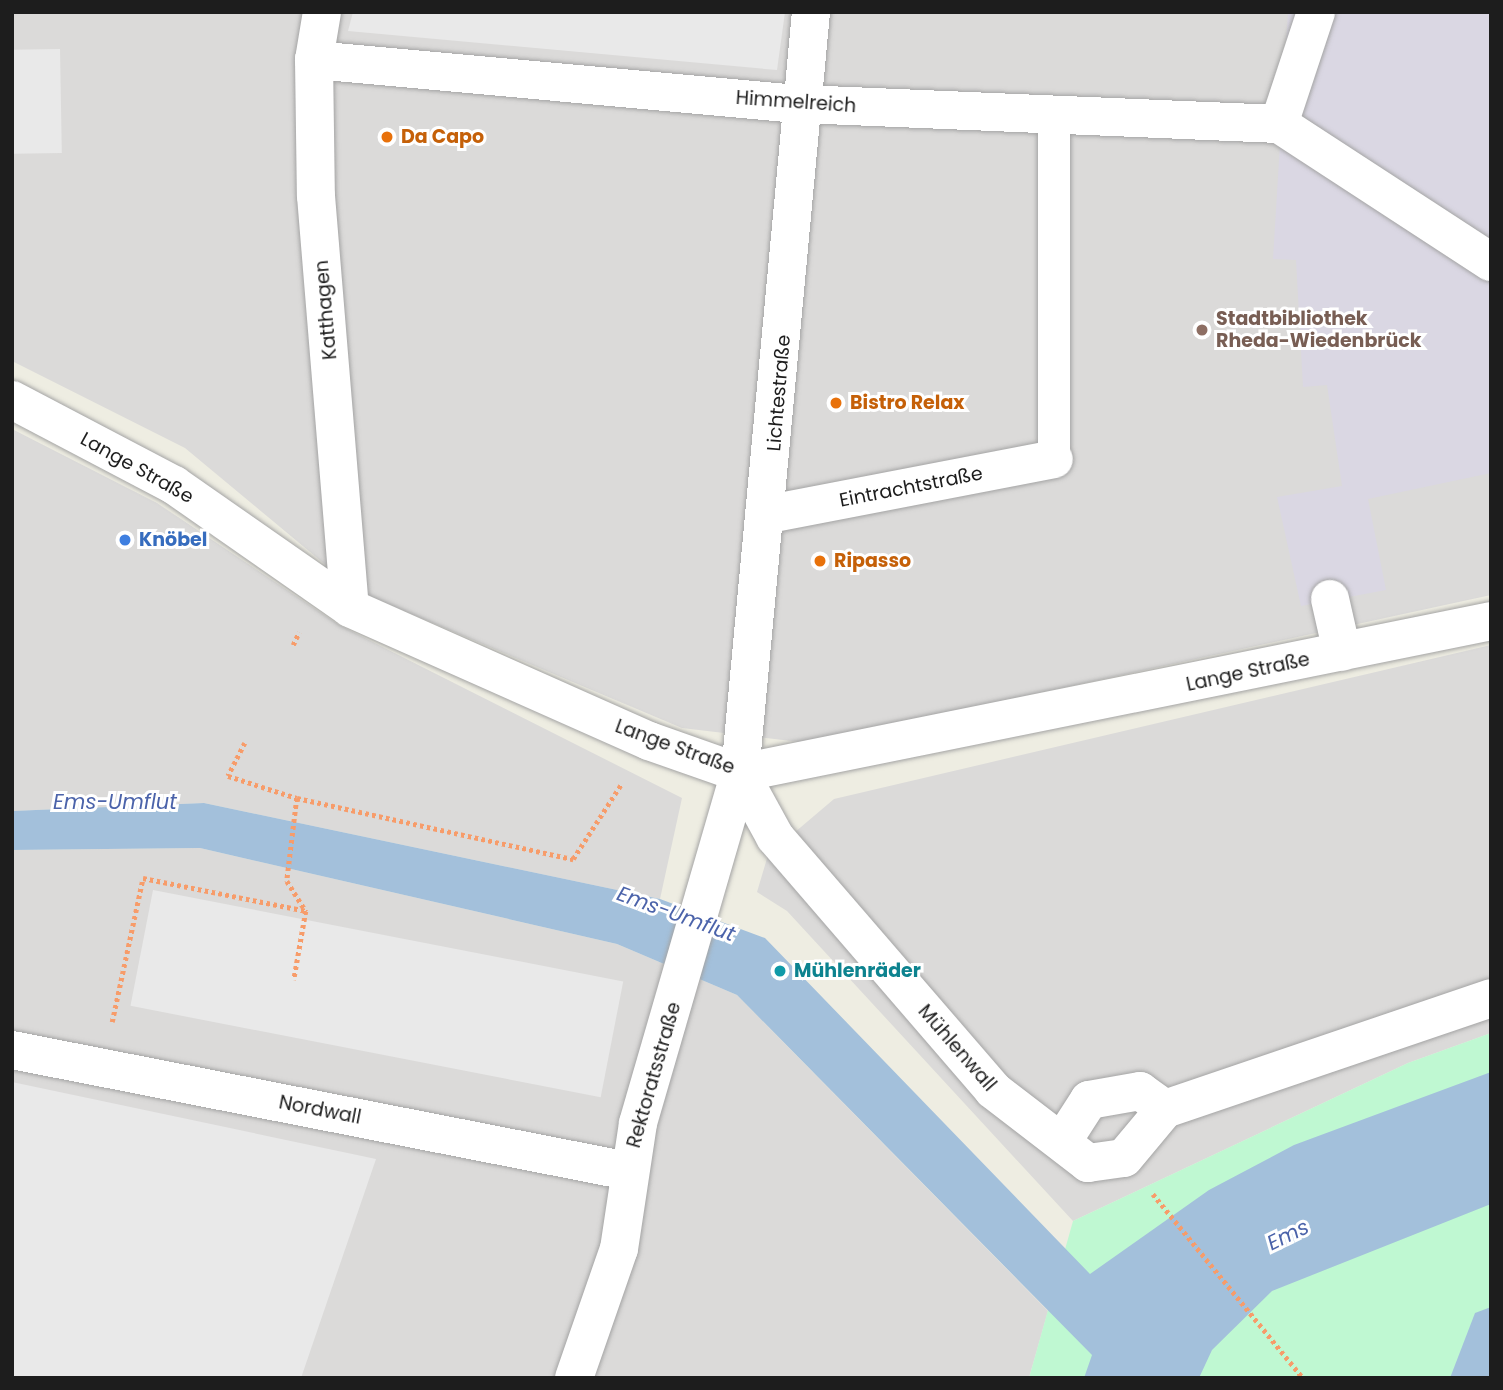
<!DOCTYPE html>
<meta charset="utf-8">
<style>
body{margin:0}
#map{position:relative;width:1503px;height:1390px;overflow:hidden;background:#eeede2;font-family:Poppins,sans-serif}
div>[style]{position:absolute}
.residential>*{inset:0;background:#dbdad9}
.park>*{inset:0;background:#bff8d2}
.parking>*{inset:0;background:#e9e9e9;transform-origin:0 0}
.plaza>*{inset:0;background:#dad7e3}
.water>*{inset:0;background:#a3c0db}
.path>*{height:4.5px;margin-top:-2.25px;transform-origin:0;background:repeating-linear-gradient(90deg,#f79c6a 0 3.5px,transparent 0 7px)}
.roads{filter:drop-shadow(0 0 2px #a4a4a4) drop-shadow(0 0 2px #a4a4a4)}
.service>*{height:32px;margin:-16px;padding:0 16px;transform-origin:16px;border-radius:16px;background:#fff}
.pedestrian>*{height:38px;margin:-19px;padding:0 19px;transform-origin:19px;border-radius:19px;background:#fff}
.minor>*{height:38px;margin:-19px;padding:0 19px;transform-origin:19px;border-radius:19px;background:#fff}
.tertiary>*{height:38px;margin:-19px;padding:0 19px;transform-origin:19px;border-radius:19px;background:#fff}
.dots>*{width:19px;height:19px;translate:-50% -50%;box-sizing:border-box;border:4px solid #fff;border-radius:50%}
span{translate:-50% -50%;white-space:nowrap;text-align:center;line-height:1.15;-webkit-text-stroke:6px #fff;paint-order:stroke}
.street-label{font-size:19px;color:#1d1d1d}
.food-label{font-size:19px;color:#c56008;font-weight:700}
.left{translate:0 -50%;text-align:left}
.education-label{font-size:19px;color:#785e54;font-weight:700}
.shop-label{font-size:19px;color:#366cbe;font-weight:700}
.culture-label{font-size:19px;color:#0d838f;font-weight:700}
.water-label{font-size:21px;color:#4b63aa;font-style:italic}
.frame{position:absolute;inset:0;border:14px solid #1d1d1d;pointer-events:none}
</style>
<div id="map">
<div class="residential">
<i style="clip-path:polygon(12px 12px,1491px 12px,1491px 595px,808px 743px,682px 728px,357px 591px,185px 448px,12px 361px)"></i>
<i style="clip-path:polygon(12px 429px,157px 503px,339px 625px,682px 798px,660px 899px,204px 803px,12px 811px)"></i>
<i style="clip-path:polygon(1491px 645px,1491px 1033px,1408px 1063px,1073px 1221px,787px 911px,757px 892px,768px 855px,834px 799px)"></i>
<i style="clip-path:polygon(200px 848px,617px 944px,737px 995px,1048px 1311px,1029px 1378px,12px 1378px,12px 850px)"></i>
</div>
<div class="park">
<i style="clip-path:polygon(1491px 1033px,1491px 1378px,1029px 1378px,1073px 1221px,1408px 1063px)"></i>
</div>
<div class="parking">
<i style="clip-path:polygon(353px 12px,785px 12px,777px 70px,348px 31px)"></i>
<i style="left:60px;top:49px;width:104px;height:48px;rotate:89deg"></i>
<i style="left:153px;top:890px;width:479px;height:118px;rotate:11deg"></i>
<i style="clip-path:polygon(12px 1082px,376px 1159px,301px 1378px,12px 1378px)"></i>
</div>
<div class="plaza">
<i style="clip-path:polygon(1288px 12px,1491px 12px,1491px 473px,1368px 499px,1386px 590px,1301px 606px,1277px 497px,1342px 486px,1327px 385px,1303px 387px,1296px 260px,1273px 259px)"></i>
</div>
<div class="water">
<i style="clip-path:polygon(204px 803px,660px 899px,765px 938px,1090px 1274px,1209px 1190px,1294px 1145px,1491px 1072px,1491px 1204px,1272px 1291px,1212px 1350px,1199px 1378px,1084px 1378px,1092px 1355px,737px 995px,617px 944px,200px 848px,12px 850px,12px 811px)"></i>
<i style="clip-path:polygon(1491px 1307px,1491px 1378px,1450px 1378px,1475px 1313px)"></i>
</div>
<div class="path">
<i style="left:293px;top:645px;width:14px;rotate:-65deg"></i>
<i style="left:245px;top:743px;width:37px;rotate:117deg"></i>
<i style="left:228px;top:776px;width:72px;rotate:17.7deg"></i>
<i style="left:297px;top:798px;width:283px;rotate:12.5deg"></i>
<i style="left:573px;top:859px;width:90px;rotate:-57.2deg"></i>
<i style="left:297px;top:798px;width:84px;rotate:96.9deg"></i>
<i style="left:287px;top:881px;width:36px;rotate:58deg"></i>
<i style="left:112px;top:1022px;width:147px;rotate:-77.9deg"></i>
<i style="left:143px;top:878px;width:166px;rotate:11.4deg"></i>
<i style="left:306px;top:911px;width:70px;rotate:99.9deg"></i>
<i style="left:1153px;top:1194px;width:237px;rotate:50.8deg"></i>
</div>
<div class="roads">
<div class="service">
<i style="left:1054px;top:459px;width:344px;rotate:-90deg"></i>
</div>
<div class="pedestrian">
<i style="left:314px;top:60px;width:490px;rotate:5.2deg"></i>
<i style="left:802px;top:104px;width:477px;rotate:2.4deg"></i>
<i style="left:1279px;top:124px;width:253px;rotate:33.1deg"></i>
<i style="left:1279px;top:124px;width:118px;rotate:-71.7deg"></i>
<i style="left:1330px;top:599px;width:54px;rotate:77.2deg"></i>
</div>
<div class="minor">
<i style="left:322px;top:12px;width:49px;rotate:99.5deg"></i>
<i style="left:314px;top:60px;width:136px;rotate:89.2deg"></i>
<i style="left:316px;top:196px;width:413px;rotate:85.3deg"></i>
<i style="left:769px;top:514px;width:290px;rotate:-10.9deg"></i>
<i style="left:740px;top:773px;width:73px;rotate:61.3deg"></i>
<i style="left:775px;top:837px;width:334px;rotate:49.2deg"></i>
<i style="left:993px;top:1090px;width:120px;rotate:37.5deg"></i>
<i style="left:1088px;top:1163px;width:36px;rotate:-8deg"></i>
<i style="left:1124px;top:1158px;width:64px;rotate:-50.1deg"></i>
<i style="left:1165px;top:1109px;width:344px;rotate:-18.8deg"></i>
<i style="left:12px;top:1050px;width:628px;rotate:11.11deg"></i>
<i style="left:1062px;top:1142px;width:50px;rotate:-57.3deg"></i>
<i style="left:1089px;top:1100px;width:52px;rotate:-10deg"></i>
<i style="left:1140px;top:1091px;width:31px;rotate:36deg"></i>
<i style="left:574px;top:1378px;width:137px;rotate:-70.8deg"></i>
<i style="left:619px;top:1249px;width:127px;rotate:-81.4deg"></i>
<i style="left:638px;top:1123px;width:365px;rotate:-73.8deg"></i>
<i style="left:740px;top:773px;width:764px;rotate:-84.67deg"></i>
</div>
<div class="tertiary">
<i style="left:12px;top:400px;width:183px;rotate:27.7deg"></i>
<i style="left:174px;top:485px;width:215px;rotate:34.9deg"></i>
<i style="left:350px;top:608px;width:327px;rotate:24deg"></i>
<i style="left:649px;top:741px;width:96px;rotate:19.4deg"></i>
<i style="left:740px;top:773px;width:766px;rotate:-11.44deg"></i>
</div>
</div>
<div class="dots">
<i style="left:387px;top:137px;background:#e8710a"></i>
<i style="left:1202px;top:330px;background:#8d6e63"></i>
<i style="left:836px;top:403px;background:#e8710a"></i>
<i style="left:125px;top:540px;background:#3f7fe0"></i>
<i style="left:820px;top:561px;background:#e8710a"></i>
<i style="left:780px;top:971px;background:#0f9aa8"></i>
</div>
<div class="street-label">
<span style="left:796px;top:102px;rotate:4deg">Himmelreich</span>
<span style="left:326px;top:310px;rotate:-95deg">Katthagen</span>
<span style="left:779px;top:393px;rotate:-85deg">Lichtestraße</span>
<span style="left:137px;top:468px;rotate:29deg">Lange Straße</span>
<span style="left:911px;top:487px;rotate:-11deg">Eintrachtstraße</span>
<span style="left:1248px;top:672px;rotate:-12deg">Lange Straße</span>
<span style="left:675px;top:747px;rotate:20deg">Lange Straße</span>
<span style="left:957px;top:1048px;rotate:49deg">Mühlenwall</span>
<span style="left:654px;top:1075px;rotate:-74deg">Rektoratsstraße</span>
<span style="left:320px;top:1110px;rotate:11deg">Nordwall</span>
</div>
<div class="food-label">
<span class="left" style="left:401px;top:137px">Da Capo</span>
<span class="left" style="left:850px;top:403px">Bistro Relax</span>
<span class="left" style="left:834px;top:561px">Ripasso</span>
</div>
<div class="education-label">
<span class="left" style="left:1216px;top:330px">Stadtbibliothek<br>Rheda-Wiedenbrück</span>
</div>
<div class="shop-label">
<span class="left" style="left:139px;top:540px">Knöbel</span>
</div>
<div class="culture-label">
<span class="left" style="left:794px;top:971px">Mühlenräder</span>
</div>
<div class="water-label">
<span style="left:115px;top:802px">Ems-Umflut</span>
<span style="left:676px;top:914px;rotate:20deg">Ems-Umflut</span>
<span style="left:1288px;top:1235px;rotate:-26deg">Ems</span>
</div>
<div class="frame"></div>
</div>
